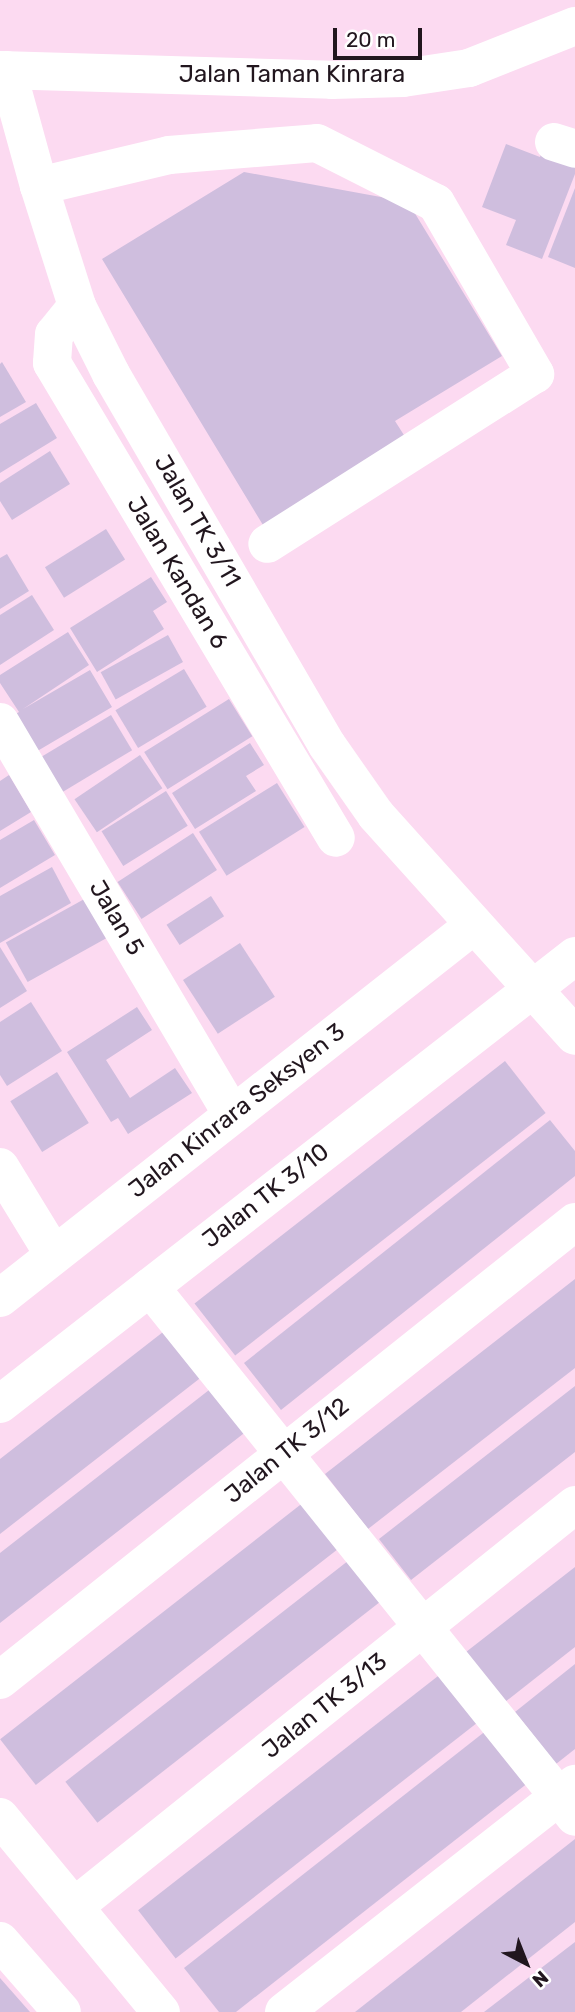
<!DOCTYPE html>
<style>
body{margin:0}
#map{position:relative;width:575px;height:2012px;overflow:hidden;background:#fcdaf1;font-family:Rubik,sans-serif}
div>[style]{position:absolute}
.building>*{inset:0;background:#cfbede;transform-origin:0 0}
.minor>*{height:38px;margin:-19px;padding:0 19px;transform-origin:19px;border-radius:19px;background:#fff}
span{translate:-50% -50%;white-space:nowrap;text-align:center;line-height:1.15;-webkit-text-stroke:5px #fff;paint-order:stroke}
.street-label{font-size:24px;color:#21161e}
.north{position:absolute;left:491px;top:1928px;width:70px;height:70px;-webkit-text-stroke:5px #fff;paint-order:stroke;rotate:138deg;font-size:19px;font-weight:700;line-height:28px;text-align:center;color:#21161e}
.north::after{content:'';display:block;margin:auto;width:24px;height:32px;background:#21161e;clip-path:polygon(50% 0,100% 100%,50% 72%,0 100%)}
.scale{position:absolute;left:333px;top:28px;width:89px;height:32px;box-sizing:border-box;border:4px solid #21161e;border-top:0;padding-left:9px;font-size:21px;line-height:24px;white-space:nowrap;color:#21161e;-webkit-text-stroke:5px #fff;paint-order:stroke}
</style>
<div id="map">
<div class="building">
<i style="clip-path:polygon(546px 142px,575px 153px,575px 174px,542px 259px,506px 245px,516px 220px,482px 207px,506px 144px,540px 157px)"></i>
<i style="clip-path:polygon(244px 172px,408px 202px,502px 356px,395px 421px,409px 443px,266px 530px,102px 259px)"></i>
<i style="clip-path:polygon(575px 188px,575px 268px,548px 257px)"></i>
<i style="clip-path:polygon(2px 362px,26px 402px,0 417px,0 364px)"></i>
<i style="clip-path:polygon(36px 403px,57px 438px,0 473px,0 424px)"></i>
<i style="clip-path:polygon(50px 451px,70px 484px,12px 520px,0 501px,0 483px)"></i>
<i style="left:106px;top:529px;width:36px;height:72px;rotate:58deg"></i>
<i style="clip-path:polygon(7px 554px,29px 591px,0 609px,0 558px)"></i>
<i style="clip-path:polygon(151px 577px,167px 602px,153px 611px,164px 629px,97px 672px,70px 628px)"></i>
<i style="clip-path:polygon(32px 595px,54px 630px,0 665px,0 615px)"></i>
<i style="clip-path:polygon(68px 632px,89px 665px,23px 709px,90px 670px,112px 707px,34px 753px,12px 716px,19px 712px,0 683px,0 675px)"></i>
<i style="left:168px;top:635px;width:31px;height:77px;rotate:61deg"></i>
<i style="left:184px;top:669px;width:44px;height:80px;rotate:59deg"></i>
<i style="left:229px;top:699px;width:44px;height:100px;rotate:58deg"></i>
<i style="left:111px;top:715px;width:41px;height:84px;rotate:59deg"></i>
<i style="clip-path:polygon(250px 743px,264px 765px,246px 776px,256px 791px,195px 829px,172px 793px)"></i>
<i style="left:140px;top:755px;width:40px;height:79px;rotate:56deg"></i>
<i style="clip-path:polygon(9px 775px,31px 812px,0 831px,0 781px)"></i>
<i style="left:277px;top:783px;width:52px;height:92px;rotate:58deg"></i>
<i style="left:166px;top:791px;width:41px;height:76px;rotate:58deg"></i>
<i style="clip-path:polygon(34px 820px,55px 855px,0 888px,0 840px)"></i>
<i style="left:193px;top:833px;width:44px;height:90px;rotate:57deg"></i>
<i style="clip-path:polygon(52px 867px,71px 903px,0 943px,0 896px)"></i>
<i style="left:211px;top:896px;width:24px;height:53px;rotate:57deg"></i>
<i style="left:88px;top:897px;width:45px;height:94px;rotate:61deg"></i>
<i style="left:240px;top:943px;width:64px;height:68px;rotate:57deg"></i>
<i style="clip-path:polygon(0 947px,27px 991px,0 1008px)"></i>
<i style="clip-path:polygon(31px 1002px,62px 1051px,7px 1086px,0 1075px,0 1022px)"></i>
<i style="clip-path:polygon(137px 1007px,152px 1030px,106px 1060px,130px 1098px,175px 1068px,192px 1093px,128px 1134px,118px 1118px,111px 1122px,67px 1052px)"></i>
<i style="left:505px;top:1061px;width:66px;height:394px;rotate:52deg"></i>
<i style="left:57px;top:1072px;width:60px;height:55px;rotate:58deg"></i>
<i style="clip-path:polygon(550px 1120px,575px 1151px,575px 1176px,281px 1410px,244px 1363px)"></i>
<i style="clip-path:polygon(575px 1279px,575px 1368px,368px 1529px,325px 1474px)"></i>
<i style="clip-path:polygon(172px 1325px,208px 1372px,0 1534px,0 1459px)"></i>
<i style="clip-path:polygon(218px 1383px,252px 1427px,0 1623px,0 1553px)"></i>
<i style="clip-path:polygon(575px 1386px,575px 1452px,411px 1580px,379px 1539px)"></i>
<i style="left:309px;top:1498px;width:58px;height:392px;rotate:52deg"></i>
<i style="left:353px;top:1557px;width:52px;height:365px;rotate:52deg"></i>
<i style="clip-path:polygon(575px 1567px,575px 1647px,505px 1702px,466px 1652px)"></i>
<i style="clip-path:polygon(575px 1664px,575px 1749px,556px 1764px,515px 1712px)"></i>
<i style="left:447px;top:1669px;width:61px;height:392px;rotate:52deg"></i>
<i style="clip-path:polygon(492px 1726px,533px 1779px,236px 2012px,219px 2012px,184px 1968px)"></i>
<i style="clip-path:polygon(575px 1839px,575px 1922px,461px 2012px,355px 2012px)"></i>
<i style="clip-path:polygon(575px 1942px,575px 2012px,484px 2012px)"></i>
<i style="clip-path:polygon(0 1978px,30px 2012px,0 2012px)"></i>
</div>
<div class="minor">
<i style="left:0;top:70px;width:332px;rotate:1.7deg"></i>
<i style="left:332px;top:80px;width:71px;rotate:-1.6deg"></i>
<i style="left:403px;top:78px;width:67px;rotate:-8.6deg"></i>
<i style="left:469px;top:68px;width:114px;rotate:-21.6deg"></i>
<i style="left:7px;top:70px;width:120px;rotate:74.6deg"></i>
<i style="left:39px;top:186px;width:126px;rotate:72.4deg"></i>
<i style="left:77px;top:306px;width:76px;rotate:63.4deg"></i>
<i style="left:111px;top:374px;width:429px;rotate:59.8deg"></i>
<i style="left:327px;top:745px;width:85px;rotate:55deg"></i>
<i style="left:376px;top:815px;width:297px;rotate:48deg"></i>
<i style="left:554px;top:142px;width:22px;rotate:18deg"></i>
<i style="left:39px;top:186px;width:134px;rotate:-13.4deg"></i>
<i style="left:169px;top:155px;width:148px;rotate:-4.6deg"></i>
<i style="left:317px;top:143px;width:133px;rotate:26.8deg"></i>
<i style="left:436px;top:203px;width:198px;rotate:59.9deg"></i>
<i style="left:535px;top:374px;width:317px;rotate:147.6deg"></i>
<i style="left:77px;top:306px;width:36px;rotate:129deg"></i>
<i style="left:54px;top:334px;width:29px;rotate:94deg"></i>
<i style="left:52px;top:363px;width:553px;rotate:59.13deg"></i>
<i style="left:0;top:722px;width:456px;rotate:59.4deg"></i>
<i style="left:0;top:1167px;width:103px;rotate:58.5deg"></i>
<i style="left:150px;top:1287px;width:679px;rotate:51.27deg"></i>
<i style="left:0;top:1298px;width:603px;rotate:-38.2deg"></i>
<i style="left:0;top:1404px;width:729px;rotate:-37.92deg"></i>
<i style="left:0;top:1680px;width:735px;rotate:-38.54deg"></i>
<i style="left:0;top:1817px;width:253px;rotate:50.5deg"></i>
<i style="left:75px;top:1906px;width:641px;rotate:-38.73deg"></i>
<i style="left:0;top:1941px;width:94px;rotate:48.9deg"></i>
<i style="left:284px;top:2012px;width:370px;rotate:-38.1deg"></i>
</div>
<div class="street-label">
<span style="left:292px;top:75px">Jalan Taman Kinrara</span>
<span style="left:197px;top:521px;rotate:60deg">Jalan TK 3/11</span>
<span style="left:177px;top:573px;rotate:59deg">Jalan Kandan 6</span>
<span style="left:116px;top:918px;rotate:59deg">Jalan 5</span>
<span style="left:237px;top:1111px;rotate:-38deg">Jalan Kinrara Seksyen 3</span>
<span style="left:266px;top:1196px;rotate:-38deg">Jalan TK 3/10</span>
<span style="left:287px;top:1451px;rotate:-39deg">Jalan TK 3/12</span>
<span style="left:325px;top:1706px;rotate:-39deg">Jalan TK 3/13</span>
</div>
<div class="north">N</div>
<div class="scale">20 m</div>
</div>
